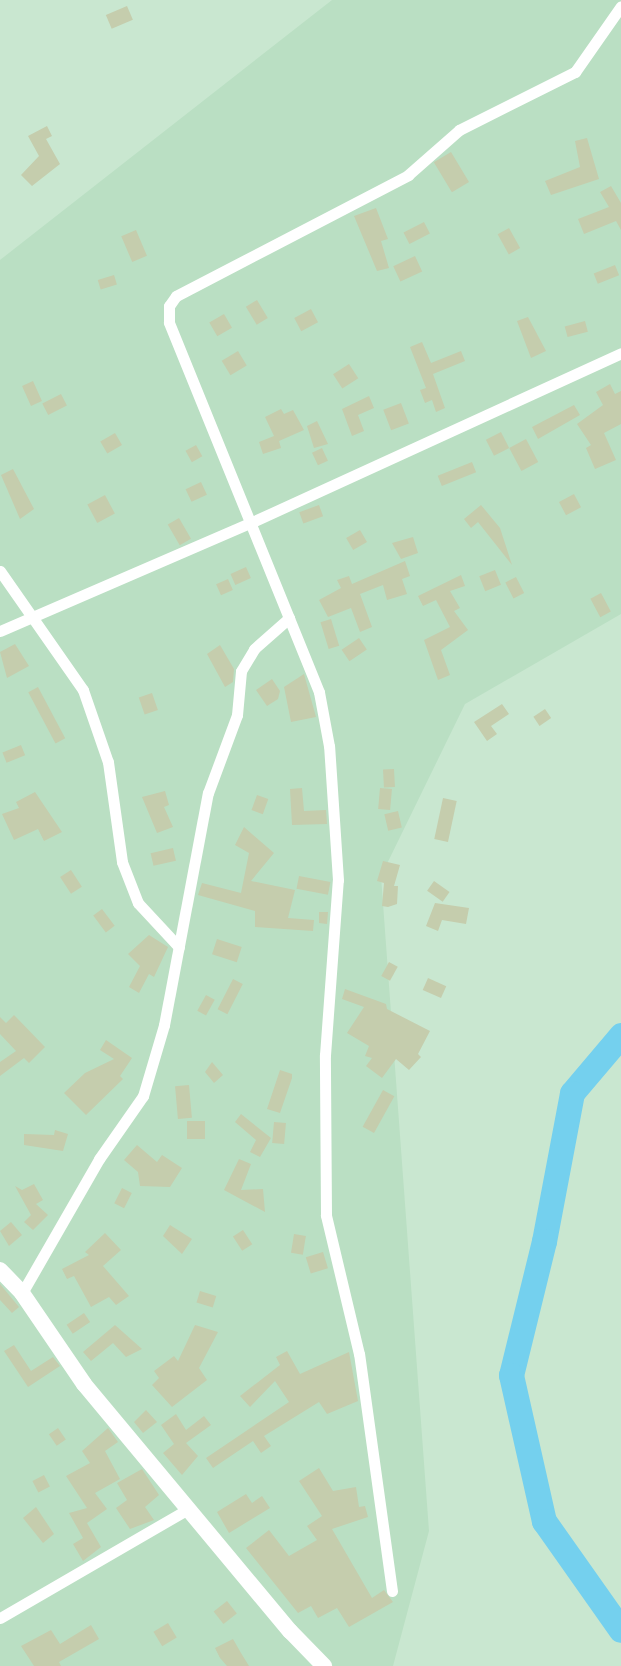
<!DOCTYPE html>
<style>
body{margin:0}
#map{position:relative;width:621px;height:1666px;overflow:hidden;background:#c9e7d0;font-family:Georgia,serif}
div>[style]{position:absolute}
.built>*{inset:0;background:#badfc3}
.river>*{height:25px;margin:-12.5px;padding:0 12.5px;transform-origin:12.5px;border-radius:12.5px;background:#74d0ee}
.building>*{inset:0;background:#c5cdad;transform-origin:0 0}
.street>*{height:11px;margin:-5.5px;padding:0 5.5px;transform-origin:5.5px;border-radius:5.5px;background:#fff}
.secondary>*{height:16px;margin:-8px;padding:0 8px;transform-origin:8px;border-radius:8px;background:#fff}
span{translate:-50% -50%;white-space:nowrap;text-align:center;line-height:1.15;-webkit-text-stroke:5px #fff;paint-order:stroke}
</style>
<div id="map">
<div class="built">
<i style="clip-path:polygon(332px 0,621px 0,621px 614px,465px 704px,381px 876px,429px 1531px,393px 1666px,0 1666px,0 260px)"></i>
</div>
<div class="river">
<i style="left:621px;top:1035px;width:76px;rotate:130.2deg"></i>
<i style="left:572px;top:1093px;width:151px;rotate:100.7deg"></i>
<i style="left:544px;top:1241px;width:138px;rotate:103.8deg"></i>
<i style="left:511px;top:1375px;width:150px;rotate:77.3deg"></i>
<i style="left:544px;top:1521px;width:133px;rotate:54.8deg"></i>
</div>
<div class="building">
<i style="left:127px;top:6px;width:15px;height:23px;rotate:67deg"></i>
<i style="clip-path:polygon(47px 126px,52px 136px,46px 139px,60px 164px,32px 186px,21px 175px,39px 156px,28px 136px)"></i>
<i style="clip-path:polygon(587px 138px,599px 179px,551px 195px,545px 181px,580px 167px,575px 141px)"></i>
<i style="left:451px;top:152px;width:35px;height:20px;rotate:59deg"></i>
<i style="clip-path:polygon(611px 186px,621px 203px,621px 230px,616px 221px,584px 234px,578px 219px,609px 207px,600px 192px)"></i>
<i style="clip-path:polygon(376px 208px,388px 239px,381px 241px,389px 268px,377px 271px,354px 216px)"></i>
<i style="left:424px;top:222px;width:13px;height:23px;rotate:63deg"></i>
<i style="left:509px;top:228px;width:23px;height:13px;rotate:61deg"></i>
<i style="left:136px;top:230px;width:28px;height:16px;rotate:67deg"></i>
<i style="left:415px;top:256px;width:17px;height:24px;rotate:65deg"></i>
<i style="left:615px;top:265px;width:11px;height:23px;rotate:68deg"></i>
<i style="left:114px;top:275px;width:10px;height:17px;rotate:73deg"></i>
<i style="left:257px;top:300px;width:21px;height:13px;rotate:59deg"></i>
<i style="left:311px;top:309px;width:15px;height:19px;rotate:62deg"></i>
<i style="left:224px;top:314px;width:16px;height:17px;rotate:60deg"></i>
<i style="clip-path:polygon(528px 317px,546px 351px,531px 358px,517px 321px)"></i>
<i style="left:585px;top:321px;width:11px;height:21px;rotate:75deg"></i>
<i style="clip-path:polygon(422px 342px,431px 363px,461px 351px,465px 361px,433px 374px,445px 408px,436px 412px,432px 400px,425px 403px,420px 390px,426px 388px,410px 347px)"></i>
<i style="left:238px;top:351px;width:17px;height:19px;rotate:59deg"></i>
<i style="left:349px;top:364px;width:17px;height:19px;rotate:57deg"></i>
<i style="left:33px;top:381px;width:22px;height:12px;rotate:66deg"></i>
<i style="clip-path:polygon(610px 384px,615px 394px,621px 391px,621px 424px,604px 433px,616px 460px,595px 469px,586px 448px,591px 445px,577px 424px,603px 405px,596px 392px)"></i>
<i style="left:61px;top:394px;width:13px;height:21px;rotate:63deg"></i>
<i style="clip-path:polygon(369px 396px,374px 408px,358px 415px,364px 431px,352px 436px,342px 409px)"></i>
<i style="left:401px;top:403px;width:22px;height:19px;rotate:69deg"></i>
<i style="clip-path:polygon(574px 405px,580px 415px,538px 439px,532px 427px)"></i>
<i style="clip-path:polygon(281px 409px,284px 414px,293px 410px,304px 430px,279px 441px,281px 448px,263px 454px,259px 442px,274px 436px,265px 417px)"></i>
<i style="clip-path:polygon(317px 421px,328px 444px,314px 448px,307px 426px)"></i>
<i style="left:501px;top:432px;width:18px;height:17px;rotate:63deg"></i>
<i style="left:115px;top:433px;width:14px;height:17px;rotate:60deg"></i>
<i style="left:526px;top:439px;width:26px;height:19px;rotate:62deg"></i>
<i style="left:196px;top:445px;width:13px;height:12px;rotate:61deg"></i>
<i style="left:322px;top:448px;width:14px;height:11px;rotate:65deg"></i>
<i style="left:472px;top:462px;width:11px;height:37px;rotate:68deg"></i>
<i style="clip-path:polygon(13px 469px,34px 509px,20px 519px,1px 475px)"></i>
<i style="left:201px;top:482px;width:14px;height:17px;rotate:65deg"></i>
<i style="left:574px;top:494px;width:15px;height:17px;rotate:62deg"></i>
<i style="left:105px;top:495px;width:21px;height:20px;rotate:62deg"></i>
<i style="left:319px;top:505px;width:12px;height:21px;rotate:70deg"></i>
<i style="clip-path:polygon(481px 505px,500px 528px,512px 565px,478px 522px,471px 528px,464px 519px)"></i>
<i style="left:179px;top:518px;width:24px;height:13px;rotate:60deg"></i>
<i style="left:360px;top:530px;width:14px;height:16px;rotate:60deg"></i>
<i style="clip-path:polygon(413px 537px,418px 553px,401px 559px,392px 543px)"></i>
<i style="clip-path:polygon(405px 561px,410px 576px,402px 579px,407px 594px,387px 600px,383px 585px,360px 594px,372px 627px,360px 632px,351px 608px,328px 617px,319px 600px,341px 588px,337px 580px,349px 576px,352px 584px)"></i>
<i style="left:246px;top:567px;width:12px;height:17px;rotate:66deg"></i>
<i style="left:495px;top:570px;width:16px;height:17px;rotate:68deg"></i>
<i style="clip-path:polygon(461px 575px,465px 586px,450px 591px,460px 608px,454px 611px,468px 630px,441px 650px,450px 675px,438px 680px,424px 640px,450px 627px,436px 600px,423px 606px,418px 596px)"></i>
<i style="left:516px;top:577px;width:18px;height:12px;rotate:63deg"></i>
<i style="left:228px;top:579px;width:12px;height:13px;rotate:66deg"></i>
<i style="left:601px;top:593px;width:21px;height:12px;rotate:62deg"></i>
<i style="left:331px;top:619px;width:28px;height:11px;rotate:73deg"></i>
<i style="left:359px;top:638px;width:14px;height:21px;rotate:56deg"></i>
<i style="clip-path:polygon(15px 644px,29px 666px,7px 678px,0 652px)"></i>
<i style="clip-path:polygon(220px 645px,234px 669px,233px 682px,225px 687px,207px 654px)"></i>
<i style="clip-path:polygon(304px 674px,316px 717px,291px 722px,284px 687px)"></i>
<i style="clip-path:polygon(272px 679px,280px 691px,278px 699px,267px 706px,256px 690px)"></i>
<i style="left:38px;top:687px;width:58px;height:11px;rotate:62deg"></i>
<i style="left:152px;top:693px;width:18px;height:14px;rotate:71deg"></i>
<i style="clip-path:polygon(502px 704px,509px 714px,491px 726px,497px 734px,487px 741px,474px 722px)"></i>
<i style="left:545px;top:709px;width:11px;height:14px;rotate:56deg"></i>
<i style="left:21px;top:745px;width:11px;height:20px;rotate:68deg"></i>
<i style="left:394px;top:769px;width:18px;height:11px;rotate:87deg"></i>
<i style="clip-path:polygon(302px 788px,304px 811px,326px 810px,327px 824px,292px 825px,290px 789px)"></i>
<i style="left:380px;top:788px;width:12px;height:21px;rotate:5deg"></i>
<i style="clip-path:polygon(165px 791px,169px 805px,164px 807px,173px 827px,157px 833px,142px 797px)"></i>
<i style="clip-path:polygon(35px 792px,62px 832px,44px 841px,38px 829px,14px 840px,2px 814px,19px 808px,16px 802px)"></i>
<i style="left:257px;top:795px;width:12px;height:16px;rotate:20deg"></i>
<i style="left:443px;top:798px;width:14px;height:42px;rotate:12deg"></i>
<i style="left:398px;top:811px;width:17px;height:14px;rotate:77deg"></i>
<i style="clip-path:polygon(244px 827px,274px 853px,251px 881px,295px 890px,288px 918px,314px 920px,313px 931px,255px 927px,255px 911px,198px 895px,202px 883px,241px 893px,249px 853px,235px 845px)"></i>
<i style="left:173px;top:848px;width:13px;height:23px;rotate:77deg"></i>
<i style="clip-path:polygon(383px 861px,400px 865px,394px 886px,398px 886px,397px 904px,388px 907px,382px 906px,384px 883px,377px 881px)"></i>
<i style="left:71px;top:870px;width:20px;height:13px;rotate:57deg"></i>
<i style="left:299px;top:876px;width:32px;height:13px;rotate:11deg"></i>
<i style="left:434px;top:881px;width:19px;height:12px;rotate:35deg"></i>
<i style="clip-path:polygon(435px 903px,469px 908px,466px 924px,442px 920px,438px 931px,426px 926px)"></i>
<i style="left:102px;top:909px;width:21px;height:11px;rotate:53deg"></i>
<i style="clip-path:polygon(319px 912px,328px 912px,327px 924px,319px 923px)"></i>
<i style="clip-path:polygon(149px 935px,168px 947px,154px 977px,149px 974px,139px 993px,129px 987px,140px 966px,128px 954px)"></i>
<i style="left:217px;top:939px;width:26px;height:16px;rotate:18deg"></i>
<i style="left:389px;top:962px;width:10px;height:16px;rotate:29deg"></i>
<i style="left:428px;top:978px;width:20px;height:13px;rotate:24deg"></i>
<i style="left:233px;top:979px;width:11px;height:34px;rotate:27deg"></i>
<i style="clip-path:polygon(345px 989px,386px 1004px,387px 1009px,430px 1031px,418px 1054px,421px 1057px,409px 1070px,396px 1059px,382px 1078px,366px 1066px,372px 1058px,365px 1056px,369px 1046px,347px 1033px,364px 1007px,342px 999px)"></i>
<i style="left:206px;top:995px;width:10px;height:18px;rotate:29deg"></i>
<i style="clip-path:polygon(14px 1015px,45px 1047px,29px 1063px,24px 1058px,0 1076px,0 1062px,16px 1051px,0 1034px,0 1017px,6px 1023px)"></i>
<i style="clip-path:polygon(106px 1040px,132px 1058px,120px 1076px,123px 1079px,86px 1115px,64px 1093px,85px 1073px,114px 1059px,100px 1050px)"></i>
<i style="clip-path:polygon(212px 1062px,223px 1075px,214px 1083px,205px 1072px)"></i>
<i style="clip-path:polygon(280px 1070px,292px 1074px,292px 1078px,280px 1113px,267px 1109px)"></i>
<i style="left:189px;top:1085px;width:33px;height:14px;rotate:85deg"></i>
<i style="left:383px;top:1090px;width:13px;height:42px;rotate:29deg"></i>
<i style="clip-path:polygon(241px 1114px,271px 1138px,260px 1157px,250px 1152px,256px 1140px,235px 1122px)"></i>
<i style="left:187px;top:1121px;width:18px;height:18px"></i>
<i style="left:274px;top:1122px;width:12px;height:21px;rotate:5deg"></i>
<i style="clip-path:polygon(55px 1130px,68px 1134px,63px 1151px,24px 1145px,24px 1134px,54px 1135px)"></i>
<i style="clip-path:polygon(137px 1145px,157px 1162px,162px 1155px,182px 1168px,170px 1187px,140px 1186px,138px 1172px,124px 1160px)"></i>
<i style="clip-path:polygon(239px 1159px,251px 1164px,241px 1190px,263px 1189px,265px 1212px,224px 1190px)"></i>
<i style="clip-path:polygon(34px 1184px,43px 1200px,36px 1204px,48px 1215px,33px 1230px,24px 1222px,31px 1215px,15px 1186px,22px 1190px)"></i>
<i style="left:122px;top:1188px;width:11px;height:17px;rotate:27deg"></i>
<i style="clip-path:polygon(11px 1222px,22px 1235px,9px 1246px,0 1231px)"></i>
<i style="clip-path:polygon(170px 1225px,192px 1239px,182px 1254px,163px 1236px)"></i>
<i style="left:243px;top:1230px;width:17px;height:12px;rotate:57deg"></i>
<i style="clip-path:polygon(105px 1233px,121px 1250px,103px 1266px,129px 1296px,116px 1305px,109px 1297px,91px 1307px,74px 1276px,67px 1279px,62px 1269px,89px 1255px,85px 1252px)"></i>
<i style="left:294px;top:1234px;width:12px;height:19px;rotate:9deg"></i>
<i style="left:323px;top:1252px;width:17px;height:18px;rotate:73deg"></i>
<i style="clip-path:polygon(0 1284px,19px 1307px,12px 1313px,0 1300px)"></i>
<i style="left:200px;top:1291px;width:17px;height:12px;rotate:17deg"></i>
<i style="left:84px;top:1313px;width:11px;height:21px;rotate:56deg"></i>
<i style="clip-path:polygon(115px 1325px,142px 1349px,126px 1357px,113px 1343px,91px 1361px,83px 1352px)"></i>
<i style="clip-path:polygon(195px 1325px,218px 1332px,199px 1368px,207px 1380px,172px 1407px,152px 1385px,159px 1378px,154px 1371px,174px 1356px,178px 1361px)"></i>
<i style="clip-path:polygon(14px 1345px,31px 1371px,53px 1357px,60px 1366px,28px 1387px,4px 1351px)"></i>
<i style="clip-path:polygon(287px 1351px,300px 1374px,349px 1352px,358px 1401px,327px 1414px,319px 1402px,264px 1436px,271px 1446px,261px 1453px,253px 1441px,213px 1468px,206px 1458px,289px 1402px,275px 1381px,250px 1407px,240px 1396px,280px 1365px,276px 1357px)"></i>
<i style="clip-path:polygon(146px 1410px,157px 1422px,143px 1433px,134px 1422px)"></i>
<i style="clip-path:polygon(176px 1414px,186px 1430px,204px 1416px,211px 1425px,186px 1443px,198px 1456px,182px 1475px,163px 1453px,174px 1444px,161px 1425px)"></i>
<i style="left:58px;top:1428px;width:14px;height:11px;rotate:56deg"></i>
<i style="clip-path:polygon(108px 1428px,118px 1442px,105px 1451px,120px 1479px,95px 1493px,107px 1509px,87px 1523px,101px 1547px,83px 1561px,73px 1544px,83px 1538px,69px 1513px,87px 1508px,66px 1476px,90px 1463px,82px 1451px)"></i>
<i style="clip-path:polygon(319px 1468px,333px 1491px,356px 1487px,359px 1507px,365px 1506px,368px 1517px,332px 1529px,372px 1598px,384px 1590px,393px 1602px,349px 1627px,337px 1608px,318px 1618px,311px 1606px,298px 1613px,246px 1548px,269px 1530px,289px 1556px,317px 1540px,307px 1526px,322px 1516px,299px 1481px)"></i>
<i style="clip-path:polygon(142px 1469px,159px 1495px,145px 1507px,154px 1520px,130px 1529px,116px 1508px,127px 1500px,117px 1483px)"></i>
<i style="left:44px;top:1475px;width:13px;height:13px;rotate:63deg"></i>
<i style="clip-path:polygon(246px 1494px,252px 1503px,262px 1496px,270px 1508px,229px 1533px,217px 1512px)"></i>
<i style="clip-path:polygon(36px 1507px,54px 1534px,43px 1543px,23px 1518px)"></i>
<i style="left:227px;top:1601px;width:16px;height:17px;rotate:52deg"></i>
<i style="left:168px;top:1623px;width:17px;height:17px;rotate:59deg"></i>
<i style="clip-path:polygon(91px 1625px,99px 1639px,59px 1662px,61px 1666px,34px 1666px,21px 1646px,51px 1630px,60px 1644px)"></i>
<i style="clip-path:polygon(233px 1639px,241px 1653px,249px 1666px,227px 1666px,220px 1658px,215px 1648px)"></i>
</div>
<div class="street">
<i style="left:0;top:571px;width:145px;rotate:55.1deg"></i>
<i style="left:83px;top:690px;width:76px;rotate:70.9deg"></i>
<i style="left:108px;top:762px;width:101px;rotate:82deg"></i>
<i style="left:122px;top:862px;width:44px;rotate:68.7deg"></i>
<i style="left:138px;top:903px;width:60px;rotate:47deg"></i>
<i style="left:0;top:631px;width:272px;rotate:-23.4deg"></i>
<i style="left:250px;top:523px;width:408px;rotate:-24.6deg"></i>
<i style="left:22px;top:1293px;width:155px;rotate:-60.1deg"></i>
<i style="left:99px;top:1159px;width:77px;rotate:-55.1deg"></i>
<i style="left:143px;top:1096px;width:74px;rotate:-73.5deg"></i>
<i style="left:164px;top:1025px;width:236px;rotate:-79.3deg"></i>
<i style="left:208px;top:793px;width:83px;rotate:-69.6deg"></i>
<i style="left:237px;top:715px;width:44px;rotate:-84.8deg"></i>
<i style="left:241px;top:671px;width:26px;rotate:-59deg"></i>
<i style="left:254px;top:649px;width:47px;rotate:-41.5deg"></i>
<i style="left:392px;top:1591px;width:239px;rotate:-97.9deg"></i>
<i style="left:359px;top:1354px;width:143px;rotate:-103.4deg"></i>
<i style="left:326px;top:1215px;width:160px;rotate:-90.4deg"></i>
<i style="left:325px;top:1055px;width:175px;rotate:-85.8deg"></i>
<i style="left:338px;top:880px;width:134px;rotate:-93.8deg"></i>
<i style="left:329px;top:746px;width:55px;rotate:-100.5deg"></i>
<i style="left:319px;top:692px;width:399px;rotate:-112.1deg"></i>
<i style="left:169px;top:322px;width:16px;rotate:-90deg"></i>
<i style="left:169px;top:306px;width:12px;rotate:-55deg"></i>
<i style="left:176px;top:296px;width:262px;rotate:-27.5deg"></i>
<i style="left:408px;top:175px;width:68px;rotate:-41.4deg"></i>
<i style="left:459px;top:130px;width:130px;rotate:-26.6deg"></i>
<i style="left:575px;top:72px;width:80px;rotate:-55.1deg"></i>
<i style="left:0;top:1618px;width:217px;rotate:-30.1deg"></i>
</div>
<div class="secondary">
<i style="left:0;top:1270px;width:32px;rotate:46deg"></i>
<i style="left:22px;top:1293px;width:110px;rotate:55.7deg"></i>
<i style="left:84px;top:1384px;width:322px;rotate:50.2deg"></i>
<i style="left:290px;top:1631px;width:49px;rotate:45.8deg"></i>
</div>
</div>
